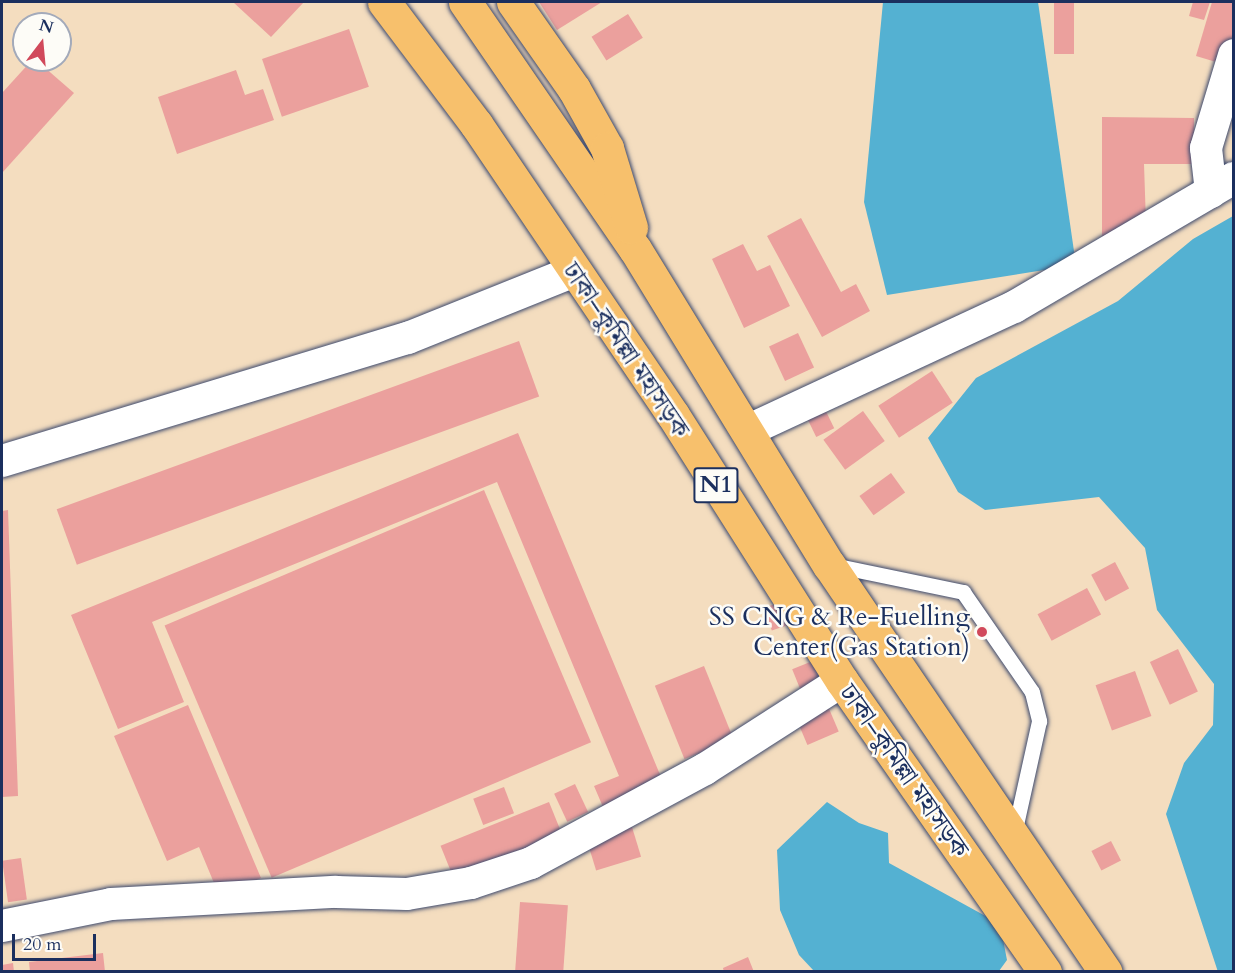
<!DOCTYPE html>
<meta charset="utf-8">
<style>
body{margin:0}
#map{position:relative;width:1235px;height:973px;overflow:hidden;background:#f4ddbf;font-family:Cardo,"Noto Serif Bengali",serif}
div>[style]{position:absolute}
.water>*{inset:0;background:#54b1d2}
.building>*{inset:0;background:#eba09d;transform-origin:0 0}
.roads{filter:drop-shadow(0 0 2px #3c496d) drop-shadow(0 0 2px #3c496d)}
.service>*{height:15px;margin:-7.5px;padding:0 7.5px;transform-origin:7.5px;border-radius:7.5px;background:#fff}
.minor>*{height:32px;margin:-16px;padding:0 16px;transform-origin:16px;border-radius:16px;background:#fff}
.trunk>*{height:33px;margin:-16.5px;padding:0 16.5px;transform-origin:16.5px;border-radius:16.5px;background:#f7c06c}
.dots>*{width:16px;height:16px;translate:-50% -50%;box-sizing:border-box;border:3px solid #fdfcf7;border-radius:50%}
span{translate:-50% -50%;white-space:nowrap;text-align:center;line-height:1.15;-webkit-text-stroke:5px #fdfcf7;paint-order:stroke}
.shield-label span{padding:2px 4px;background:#fdfcf7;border:2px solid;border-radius:4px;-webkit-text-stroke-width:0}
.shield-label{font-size:24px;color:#1b2f5e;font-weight:700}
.street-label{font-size:26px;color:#1b2f5e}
.poi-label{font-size:26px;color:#1b2f5e}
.right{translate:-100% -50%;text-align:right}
.frame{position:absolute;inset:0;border:3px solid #1b2f5e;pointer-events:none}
.north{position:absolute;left:12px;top:12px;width:60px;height:60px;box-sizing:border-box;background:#fdfcf7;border:2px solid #a3aaba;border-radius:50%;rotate:16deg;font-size:16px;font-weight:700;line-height:24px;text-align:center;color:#1b2f5e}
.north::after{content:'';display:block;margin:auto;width:21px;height:27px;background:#d1495b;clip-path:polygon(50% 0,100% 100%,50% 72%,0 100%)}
.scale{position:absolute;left:12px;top:934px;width:84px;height:27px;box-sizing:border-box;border:3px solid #1b2f5e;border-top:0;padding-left:8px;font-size:18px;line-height:21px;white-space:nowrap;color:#1b2f5e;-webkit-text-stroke:4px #fdfcf7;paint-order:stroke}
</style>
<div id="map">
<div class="water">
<i style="clip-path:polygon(883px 2px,1038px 2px,1076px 265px,887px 295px,864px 202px)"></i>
<i style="clip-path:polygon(1233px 216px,1234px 971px,1218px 972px,1166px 814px,1184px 763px,1213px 725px,1214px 684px,1157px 610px,1145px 548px,1099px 497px,985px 510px,958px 492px,928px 438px,976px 378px,1118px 301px,1193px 239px)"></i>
<i style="clip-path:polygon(827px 802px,859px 823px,888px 833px,889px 863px,1000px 924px,1007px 960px,999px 971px,814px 971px,799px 955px,780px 910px,777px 850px)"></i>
</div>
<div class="building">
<i style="clip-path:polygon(233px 2px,304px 2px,271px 37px)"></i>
<i style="clip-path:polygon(539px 2px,602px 2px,557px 30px)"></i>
<i style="left:1054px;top:2px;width:20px;height:52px"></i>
<i style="clip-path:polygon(1193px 2px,1210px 2px,1204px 20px,1189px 16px)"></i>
<i style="clip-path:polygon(1212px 2px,1234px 2px,1234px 40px,1226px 65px,1196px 56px)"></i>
<i style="left:628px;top:14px;width:28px;height:43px;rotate:58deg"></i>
<i style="left:349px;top:29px;width:61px;height:92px;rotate:71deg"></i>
<i style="clip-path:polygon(32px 60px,36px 60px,74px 93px,2px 173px,2px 93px)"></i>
<i style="clip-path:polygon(236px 70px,245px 95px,263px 89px,274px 120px,177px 154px,158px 97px)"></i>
<i style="clip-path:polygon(1102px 117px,1194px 118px,1194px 164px,1144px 164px,1146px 223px,1102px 239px)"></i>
<i style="clip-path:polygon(801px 218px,841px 292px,856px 284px,870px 311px,822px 337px,767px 236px)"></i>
<i style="clip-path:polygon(743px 244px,757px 271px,770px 265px,790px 306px,744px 328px,712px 259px)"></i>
<i style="left:798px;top:333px;width:38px;height:32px;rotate:65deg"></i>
<i style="left:519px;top:341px;width:59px;height:492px;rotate:70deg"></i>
<i style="left:932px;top:371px;width:38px;height:64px;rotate:57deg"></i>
<i style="left:818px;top:395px;width:37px;height:20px;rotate:64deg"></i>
<i style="left:863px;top:411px;width:37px;height:49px;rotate:54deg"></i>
<i style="clip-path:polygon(518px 433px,666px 789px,606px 814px,594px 786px,619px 776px,497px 482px,152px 622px,184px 702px,118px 729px,71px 615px)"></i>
<i style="left:891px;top:473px;width:24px;height:39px;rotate:54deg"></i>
<i style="left:484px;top:490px;width:274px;height:347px;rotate:67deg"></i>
<i style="clip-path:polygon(8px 510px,18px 796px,2px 797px,2px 511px)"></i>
<i style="left:1115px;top:562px;width:30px;height:27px;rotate:62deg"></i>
<i style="left:1087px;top:588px;width:30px;height:56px;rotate:62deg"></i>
<i style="left:781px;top:602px;width:24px;height:18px;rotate:71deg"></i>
<i style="left:1178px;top:649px;width:47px;height:31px;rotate:65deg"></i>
<i style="left:820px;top:658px;width:27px;height:30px;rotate:68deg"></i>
<i style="left:704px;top:666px;width:79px;height:53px;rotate:68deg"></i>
<i style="left:1135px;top:671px;width:48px;height:42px;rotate:70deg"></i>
<i style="left:827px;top:704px;width:30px;height:34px;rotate:67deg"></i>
<i style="clip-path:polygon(188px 705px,261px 878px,219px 895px,199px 847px,167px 861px,114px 736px)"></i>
<i style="left:575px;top:784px;width:31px;height:23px;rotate:65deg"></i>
<i style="left:504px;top:787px;width:28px;height:33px;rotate:69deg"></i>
<i style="left:549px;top:802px;width:41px;height:117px;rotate:68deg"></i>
<i style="left:632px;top:827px;width:31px;height:47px;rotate:73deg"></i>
<i style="left:1111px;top:841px;width:22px;height:22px;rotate:63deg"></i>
<i style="left:21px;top:858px;width:42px;height:19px;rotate:82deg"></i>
<i style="left:520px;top:902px;width:48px;height:70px;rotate:4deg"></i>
<i style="clip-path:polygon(103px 953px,105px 972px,30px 972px,29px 962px)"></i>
<i style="clip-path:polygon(748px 957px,754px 972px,724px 972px,723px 968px)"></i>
<i style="clip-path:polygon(13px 963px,14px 972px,2px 972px,2px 965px)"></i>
</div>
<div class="roads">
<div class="service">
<i style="left:833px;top:565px;width:133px;rotate:11.7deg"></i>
<i style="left:963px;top:592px;width:121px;rotate:55.4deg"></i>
<i style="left:1032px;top:692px;width:30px;rotate:76deg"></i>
<i style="left:1039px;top:721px;width:116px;rotate:102.5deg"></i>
</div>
<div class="minor">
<i style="left:1211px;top:192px;width:44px;rotate:-96.5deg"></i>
<i style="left:1206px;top:148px;width:97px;rotate:-73.2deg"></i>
<i style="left:749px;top:430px;width:292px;rotate:-24.9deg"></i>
<i style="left:1014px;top:307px;width:255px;rotate:-30.4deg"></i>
<i style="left:2px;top:461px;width:424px;rotate:-16.9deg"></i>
<i style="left:408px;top:338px;width:177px;rotate:-21.9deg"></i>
<i style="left:2px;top:926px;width:111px;rotate:-11.4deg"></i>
<i style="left:111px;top:904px;width:225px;rotate:-3.1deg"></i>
<i style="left:336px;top:892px;width:71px;rotate:1.6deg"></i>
<i style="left:407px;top:894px;width:65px;rotate:-9.8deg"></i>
<i style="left:471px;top:883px;width:63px;rotate:-18.4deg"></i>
<i style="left:531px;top:863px;width:198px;rotate:-28.4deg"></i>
<i style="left:705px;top:769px;width:163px;rotate:-32.7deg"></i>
</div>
<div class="trunk">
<i style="left:384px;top:2px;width:153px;rotate:53deg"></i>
<i style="left:476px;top:124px;width:351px;rotate:55.9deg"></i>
<i style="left:673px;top:415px;width:315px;rotate:57.6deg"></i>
<i style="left:842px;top:681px;width:355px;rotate:55.1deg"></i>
<i style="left:465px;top:2px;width:300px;rotate:55.5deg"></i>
<i style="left:635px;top:249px;width:371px;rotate:58.5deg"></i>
<i style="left:829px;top:565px;width:492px;rotate:55.8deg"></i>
<i style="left:513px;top:2px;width:106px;rotate:55deg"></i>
<i style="left:574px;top:89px;width:68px;rotate:60.8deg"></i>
<i style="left:607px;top:148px;width:83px;rotate:73.1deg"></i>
</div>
</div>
<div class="dots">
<i style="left:982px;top:632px;background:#d1495b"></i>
</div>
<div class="shield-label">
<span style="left:716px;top:485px">N1</span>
</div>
<div class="street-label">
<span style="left:626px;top:350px;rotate:56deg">ঢাকা–কুমিল্লা মহাসড়ক</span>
<span style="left:904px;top:771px;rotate:55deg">ঢাকা–কুমিল্লা মহাসড়ক</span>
</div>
<div class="poi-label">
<span class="right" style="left:970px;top:632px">SS CNG &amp; Re-Fuelling<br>Center(Gas Station)</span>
</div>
<div class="frame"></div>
<div class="north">N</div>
<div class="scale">20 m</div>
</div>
